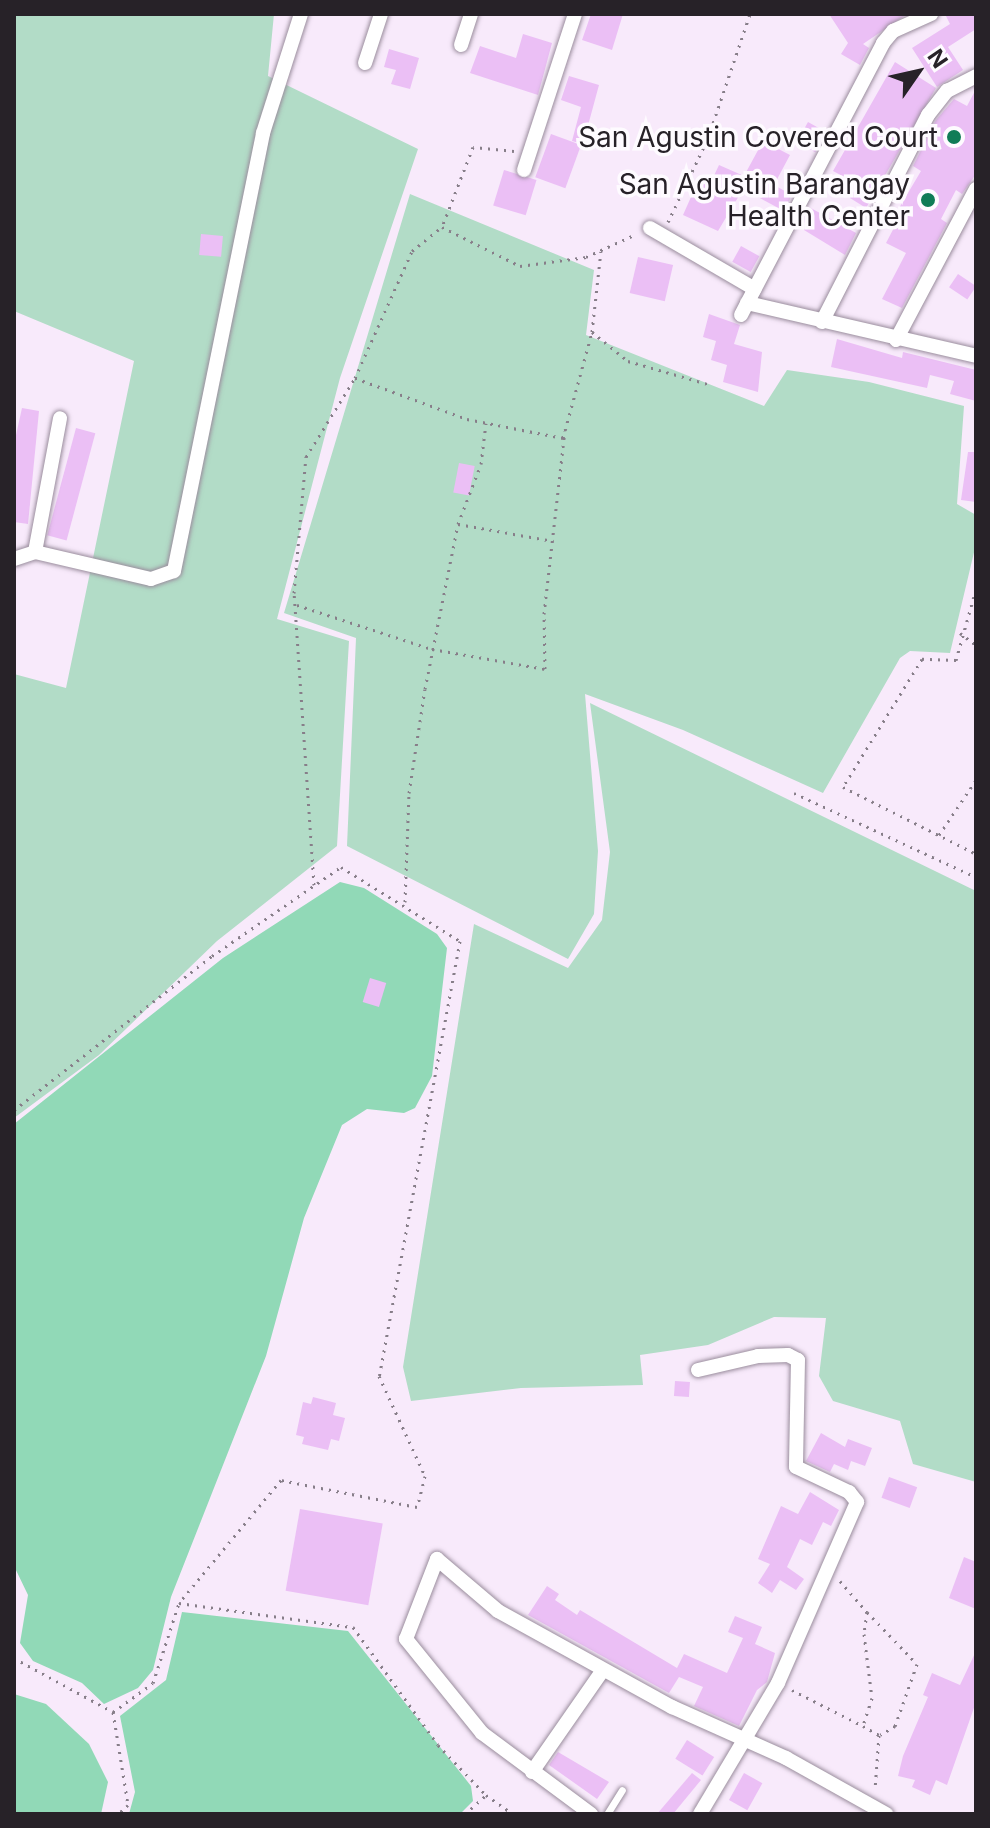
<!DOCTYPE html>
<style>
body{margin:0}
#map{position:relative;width:990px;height:1828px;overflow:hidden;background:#f8eafb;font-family:Inter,sans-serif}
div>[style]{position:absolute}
.green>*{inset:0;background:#b2dcc7}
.water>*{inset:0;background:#91d9b7}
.building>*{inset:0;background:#ebbff5;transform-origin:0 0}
.path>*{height:3px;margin-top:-1.5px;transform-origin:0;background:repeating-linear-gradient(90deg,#877e89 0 2px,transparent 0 8px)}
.roads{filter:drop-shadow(0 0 2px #9a8d9d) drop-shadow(0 0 2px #9a8d9d)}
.lane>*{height:7px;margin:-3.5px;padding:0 3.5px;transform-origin:3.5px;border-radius:3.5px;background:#fff}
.street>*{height:14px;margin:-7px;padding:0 7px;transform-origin:7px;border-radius:7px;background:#fff}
.dots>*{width:22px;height:22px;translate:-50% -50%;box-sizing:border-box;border:4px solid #fefbff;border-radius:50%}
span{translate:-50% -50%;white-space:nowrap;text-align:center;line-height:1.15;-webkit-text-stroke:7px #fefbff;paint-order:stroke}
.poi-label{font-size:28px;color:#272228}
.right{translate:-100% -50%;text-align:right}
.frame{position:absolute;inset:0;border:16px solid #272228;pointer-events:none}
.north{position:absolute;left:878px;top:32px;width:80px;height:80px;-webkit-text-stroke:6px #fefbff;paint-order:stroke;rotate:56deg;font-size:22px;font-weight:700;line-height:32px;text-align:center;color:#272228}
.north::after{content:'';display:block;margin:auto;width:28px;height:36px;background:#272228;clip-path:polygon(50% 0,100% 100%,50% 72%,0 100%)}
</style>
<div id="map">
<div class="green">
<i style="clip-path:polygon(14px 14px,274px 14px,268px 76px,418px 149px,340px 378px,277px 619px,349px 641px,337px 846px,217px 941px,99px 1055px,14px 1118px,14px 674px,66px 688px,134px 361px,14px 311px)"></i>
<i style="clip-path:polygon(410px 194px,594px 270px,586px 335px,764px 406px,787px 370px,869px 382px,964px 406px,957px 504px,976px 515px,976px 544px,950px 653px,910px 651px,900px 658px,823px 793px,683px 730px,585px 694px,598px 851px,594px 914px,568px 959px,347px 846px,356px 638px,284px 613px)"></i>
<i style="clip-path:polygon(590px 703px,976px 891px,976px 1482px,913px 1464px,900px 1421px,833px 1401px,819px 1376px,826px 1318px,774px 1317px,708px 1345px,640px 1355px,643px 1385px,521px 1388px,411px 1401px,403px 1367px,474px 924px,568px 968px,602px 920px,610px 852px)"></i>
</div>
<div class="water">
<i style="clip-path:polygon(340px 882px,364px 888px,437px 934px,447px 948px,432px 1076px,415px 1108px,404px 1113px,367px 1109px,342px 1125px,304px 1218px,266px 1356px,171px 1597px,153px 1670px,138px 1688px,104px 1704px,82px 1683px,33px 1661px,20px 1643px,28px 1595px,14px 1566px,14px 1124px,223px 958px)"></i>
<i style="clip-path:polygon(182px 1612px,348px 1631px,471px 1786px,473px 1801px,460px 1814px,129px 1814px,135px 1792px,120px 1716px,166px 1680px)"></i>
<i style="clip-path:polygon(14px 1694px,46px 1704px,89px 1744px,108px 1782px,101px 1814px,14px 1814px)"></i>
</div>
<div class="building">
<i style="clip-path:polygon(591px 14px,623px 14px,612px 50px,582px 40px)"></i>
<i style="clip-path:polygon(829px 14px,907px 14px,863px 44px,869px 48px,860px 65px,841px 54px,848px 43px)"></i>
<i style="clip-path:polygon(945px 14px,976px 14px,976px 29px,948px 47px,963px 70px,937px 87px,912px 48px,950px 24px)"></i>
<i style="clip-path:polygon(523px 34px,552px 43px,538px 95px,470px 73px,480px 46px,516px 58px)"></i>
<i style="clip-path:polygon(389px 49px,419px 58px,410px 89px,391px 84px,396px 70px,384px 67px)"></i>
<i style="clip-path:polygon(895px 62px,936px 88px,866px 208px,850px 198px,858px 184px,833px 171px)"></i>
<i style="clip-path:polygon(569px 76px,599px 85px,583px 144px,572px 141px,581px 107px,561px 100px)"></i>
<i style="clip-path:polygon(976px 89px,976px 174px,962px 194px,956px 190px,941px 219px,947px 223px,902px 308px,882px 299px,906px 253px,886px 243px,897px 222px,892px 220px,921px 171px,913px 166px,936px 120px,954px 99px,967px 106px)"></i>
<i style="left:808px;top:122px;width:21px;height:23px;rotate:29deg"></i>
<i style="left:551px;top:134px;width:32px;height:46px;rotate:20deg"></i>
<i style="clip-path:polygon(763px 141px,790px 155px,774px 185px,792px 195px,784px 211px,743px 189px,718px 231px,683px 215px,699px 179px,710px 184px,719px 165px,744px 176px)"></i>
<i style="left:504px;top:170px;width:34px;height:37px;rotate:17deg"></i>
<i style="clip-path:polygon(809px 207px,856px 233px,845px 255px,804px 230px,807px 224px,802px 221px)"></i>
<i style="left:201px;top:234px;width:22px;height:21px;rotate:5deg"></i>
<i style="left:741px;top:246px;width:21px;height:18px;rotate:29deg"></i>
<i style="left:638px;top:257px;width:36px;height:37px;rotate:13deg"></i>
<i style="left:958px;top:274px;width:22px;height:16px;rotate:34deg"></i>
<i style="clip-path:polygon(709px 314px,740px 325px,734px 344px,762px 352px,758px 392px,723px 382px,727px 365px,711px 360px,716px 341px,703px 337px)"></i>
<i style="clip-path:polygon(837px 339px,902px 358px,903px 352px,976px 370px,976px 401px,950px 394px,954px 381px,930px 375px,927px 388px,831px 367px)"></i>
<i style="clip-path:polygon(22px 408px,39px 411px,28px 524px,14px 522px,14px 444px)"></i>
<i style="left:76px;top:428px;width:20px;height:111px;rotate:15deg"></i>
<i style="clip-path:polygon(968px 452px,976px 452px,976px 502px,961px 500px)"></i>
<i style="left:459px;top:463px;width:16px;height:30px;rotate:11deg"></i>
<i style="left:370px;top:978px;width:17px;height:25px;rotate:17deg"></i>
<i style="left:675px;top:1381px;width:15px;height:15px;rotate:4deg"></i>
<i style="clip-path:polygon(313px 1397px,336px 1403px,333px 1415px,345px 1418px,339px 1441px,331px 1439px,328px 1450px,302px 1444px,304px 1437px,296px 1435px,303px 1402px,311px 1404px)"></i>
<i style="clip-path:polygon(821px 1433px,845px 1447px,848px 1439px,872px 1448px,865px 1466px,851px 1461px,848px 1470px,834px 1464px,830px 1472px,806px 1461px)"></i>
<i style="left:889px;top:1477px;width:30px;height:22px;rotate:20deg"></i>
<i style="clip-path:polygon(810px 1492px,839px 1510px,831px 1526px,823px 1522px,812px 1545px,800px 1539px,787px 1567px,804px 1579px,796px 1590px,780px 1580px,772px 1593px,758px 1583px,770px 1564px,758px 1559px,781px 1506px,798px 1514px)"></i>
<i style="left:300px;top:1509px;width:84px;height:83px;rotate:10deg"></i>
<i style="clip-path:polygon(964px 1557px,976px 1562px,976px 1609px,949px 1598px)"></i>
<i style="clip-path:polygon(547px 1586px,559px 1594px,555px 1600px,577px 1615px,580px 1610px,677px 1668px,684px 1654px,727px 1673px,743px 1638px,728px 1632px,735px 1616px,762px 1627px,755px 1644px,775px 1653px,767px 1682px,757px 1690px,739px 1726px,694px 1706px,703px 1687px,679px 1677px,669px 1693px,528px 1615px)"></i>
<i style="clip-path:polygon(976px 1651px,976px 1702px,947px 1785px,936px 1780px,930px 1795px,912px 1787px,915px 1780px,898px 1776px,903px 1756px,928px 1697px,923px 1695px,932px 1673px,960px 1685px)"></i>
<i style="left:687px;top:1740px;width:32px;height:22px;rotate:32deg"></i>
<i style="clip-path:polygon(558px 1752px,609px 1782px,597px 1799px,549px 1765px)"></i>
<i style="clip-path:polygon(692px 1773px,701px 1780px,673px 1814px,657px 1814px)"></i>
<i style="left:744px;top:1773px;width:21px;height:31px;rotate:29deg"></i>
</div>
<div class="path">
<i style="left:514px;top:151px;width:41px;rotate:-174.4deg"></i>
<i style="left:473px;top:147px;width:86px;rotate:111.2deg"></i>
<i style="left:442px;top:227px;width:87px;rotate:26.6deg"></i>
<i style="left:520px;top:266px;width:67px;rotate:-7.8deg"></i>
<i style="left:586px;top:257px;width:55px;rotate:-24.7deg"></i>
<i style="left:668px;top:222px;width:93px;rotate:-64.5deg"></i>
<i style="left:708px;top:138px;width:131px;rotate:-71.3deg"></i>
<i style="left:592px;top:332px;width:46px;rotate:38.9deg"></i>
<i style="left:628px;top:361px;width:86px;rotate:16.1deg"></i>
<i style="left:355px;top:378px;width:119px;rotate:20.1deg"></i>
<i style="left:467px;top:419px;width:98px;rotate:11.2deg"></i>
<i style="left:563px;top:438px;width:110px;rotate:-74.7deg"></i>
<i style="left:592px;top:332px;width:81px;rotate:-83.7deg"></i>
<i style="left:458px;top:524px;width:97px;rotate:10.1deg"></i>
<i style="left:976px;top:589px;width:74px;rotate:105.7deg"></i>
<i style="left:956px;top:660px;width:34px;rotate:-178deg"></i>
<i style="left:922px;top:659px;width:150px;rotate:121.7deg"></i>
<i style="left:843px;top:787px;width:149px;rotate:26.7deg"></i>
<i style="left:297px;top:605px;width:142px;rotate:18.1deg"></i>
<i style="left:432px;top:649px;width:115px;rotate:10deg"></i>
<i style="left:545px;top:669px;width:55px;rotate:-91deg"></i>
<i style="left:544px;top:614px;width:184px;rotate:-83.5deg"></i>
<i style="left:960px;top:633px;width:20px;rotate:37deg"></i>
<i style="left:794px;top:793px;width:200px;rotate:24.8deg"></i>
<i style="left:939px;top:835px;width:66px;rotate:-56.1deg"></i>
<i style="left:314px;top:885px;width:293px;rotate:-93.9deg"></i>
<i style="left:294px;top:593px;width:137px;rotate:-85deg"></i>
<i style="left:306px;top:457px;width:93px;rotate:-58.2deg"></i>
<i style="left:355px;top:378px;width:139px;rotate:-65.8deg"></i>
<i style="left:412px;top:251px;width:38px;rotate:-39deg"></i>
<i style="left:405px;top:902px;width:109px;rotate:-87.9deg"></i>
<i style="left:409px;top:793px;width:105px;rotate:-81.3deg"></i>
<i style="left:425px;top:689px;width:168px;rotate:-78.7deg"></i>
<i style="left:458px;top:524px;width:64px;rotate:-69deg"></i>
<i style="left:481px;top:464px;width:41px;rotate:-83deg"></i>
<i style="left:14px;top:1110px;width:251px;rotate:-37.9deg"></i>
<i style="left:212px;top:956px;width:157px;rotate:-34.6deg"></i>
<i style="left:341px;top:867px;width:140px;rotate:31.9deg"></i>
<i style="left:460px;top:941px;width:442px;rotate:100.5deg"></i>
<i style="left:379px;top:1376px;width:110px;rotate:65.3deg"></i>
<i style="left:425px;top:1476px;width:32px;rotate:104deg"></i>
<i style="left:417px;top:1507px;width:139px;rotate:-168.8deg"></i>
<i style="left:281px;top:1480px;width:160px;rotate:129.7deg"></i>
<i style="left:14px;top:1578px;width:1px;rotate:90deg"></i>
<i style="left:840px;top:1581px;width:41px;rotate:48.9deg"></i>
<i style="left:867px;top:1612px;width:22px;rotate:98deg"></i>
<i style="left:864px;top:1634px;width:64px;rotate:82.9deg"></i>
<i style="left:872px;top:1698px;width:29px;rotate:108deg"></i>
<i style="left:863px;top:1726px;width:18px;rotate:29deg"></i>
<i style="left:879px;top:1735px;width:55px;rotate:94.2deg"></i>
<i style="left:867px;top:1612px;width:72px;rotate:46.1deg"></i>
<i style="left:917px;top:1664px;width:66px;rotate:109.5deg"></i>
<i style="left:895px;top:1726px;width:17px;rotate:149deg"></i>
<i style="left:14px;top:1658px;width:113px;rotate:28.6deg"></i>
<i style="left:113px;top:1712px;width:49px;rotate:-35.9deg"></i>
<i style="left:153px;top:1683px;width:84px;rotate:-72deg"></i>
<i style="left:179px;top:1603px;width:176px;rotate:7.9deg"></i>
<i style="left:353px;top:1627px;width:145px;rotate:54.2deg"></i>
<i style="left:438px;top:1745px;width:69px;rotate:46.2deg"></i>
<i style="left:486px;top:1795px;width:33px;rotate:35deg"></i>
<i style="left:792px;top:1690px;width:80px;rotate:26.9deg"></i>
<i style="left:113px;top:1712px;width:94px;rotate:80.8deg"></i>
<i style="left:128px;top:1805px;width:13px;rotate:138deg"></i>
<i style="left:465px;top:1814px;width:28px;rotate:-42deg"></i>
</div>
<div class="roads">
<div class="lane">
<i style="left:607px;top:1814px;width:28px;rotate:-58deg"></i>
</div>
<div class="street">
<i style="left:461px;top:45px;width:33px;rotate:-72deg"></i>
<i style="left:365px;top:63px;width:52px;rotate:-71.9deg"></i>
<i style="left:524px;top:170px;width:164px;rotate:-71.9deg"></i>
<i style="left:650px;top:228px;width:121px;rotate:30.2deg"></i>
<i style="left:747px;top:303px;width:235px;rotate:13deg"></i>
<i style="left:741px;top:315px;width:307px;rotate:-62.4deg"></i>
<i style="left:883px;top:43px;width:16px;rotate:-50deg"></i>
<i style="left:893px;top:31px;width:42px;rotate:-24.1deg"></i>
<i style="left:822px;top:322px;width:233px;rotate:-62.9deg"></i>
<i style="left:928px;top:115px;width:31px;rotate:-52deg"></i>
<i style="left:947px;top:91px;width:33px;rotate:-27deg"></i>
<i style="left:896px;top:340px;width:171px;rotate:-62.1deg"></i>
<i style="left:35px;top:552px;width:136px;rotate:-79.4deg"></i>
<i style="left:14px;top:559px;width:22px;rotate:-18deg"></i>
<i style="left:35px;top:552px;width:119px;rotate:13.1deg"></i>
<i style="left:151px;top:579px;width:24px;rotate:-19deg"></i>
<i style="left:174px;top:571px;width:447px;rotate:-78.5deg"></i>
<i style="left:263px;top:133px;width:125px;rotate:-72.3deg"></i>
<i style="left:698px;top:1370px;width:62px;rotate:-13.1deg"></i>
<i style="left:758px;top:1356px;width:30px;rotate:-2deg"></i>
<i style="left:788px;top:1355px;width:11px;rotate:27deg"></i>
<i style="left:798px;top:1360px;width:107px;rotate:91.1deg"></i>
<i style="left:796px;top:1467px;width:59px;rotate:25.3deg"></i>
<i style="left:849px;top:1492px;width:13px;rotate:51deg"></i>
<i style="left:857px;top:1502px;width:197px;rotate:113.6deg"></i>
<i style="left:778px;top:1683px;width:152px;rotate:120.8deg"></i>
<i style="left:532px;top:1772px;width:124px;rotate:-55.2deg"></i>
<i style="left:591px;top:1814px;width:136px;rotate:-143.4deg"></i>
<i style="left:482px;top:1733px;width:121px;rotate:-129deg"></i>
<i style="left:406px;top:1639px;width:86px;rotate:-68.8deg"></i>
<i style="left:437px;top:1559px;width:80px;rotate:40.4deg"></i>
<i style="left:498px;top:1611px;width:199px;rotate:28.9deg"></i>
<i style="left:672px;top:1707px;width:125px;rotate:24.1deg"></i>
<i style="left:786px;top:1758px;width:115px;rotate:29.2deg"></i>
</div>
</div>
<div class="dots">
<i style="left:954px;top:137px;background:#107c57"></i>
<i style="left:928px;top:200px;background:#107c57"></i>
</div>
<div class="poi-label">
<span class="right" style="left:938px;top:137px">San Agustin Covered Court</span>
<span class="right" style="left:910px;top:200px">San Agustin Barangay<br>Health Center</span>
</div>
<div class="frame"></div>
<div class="north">N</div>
</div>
